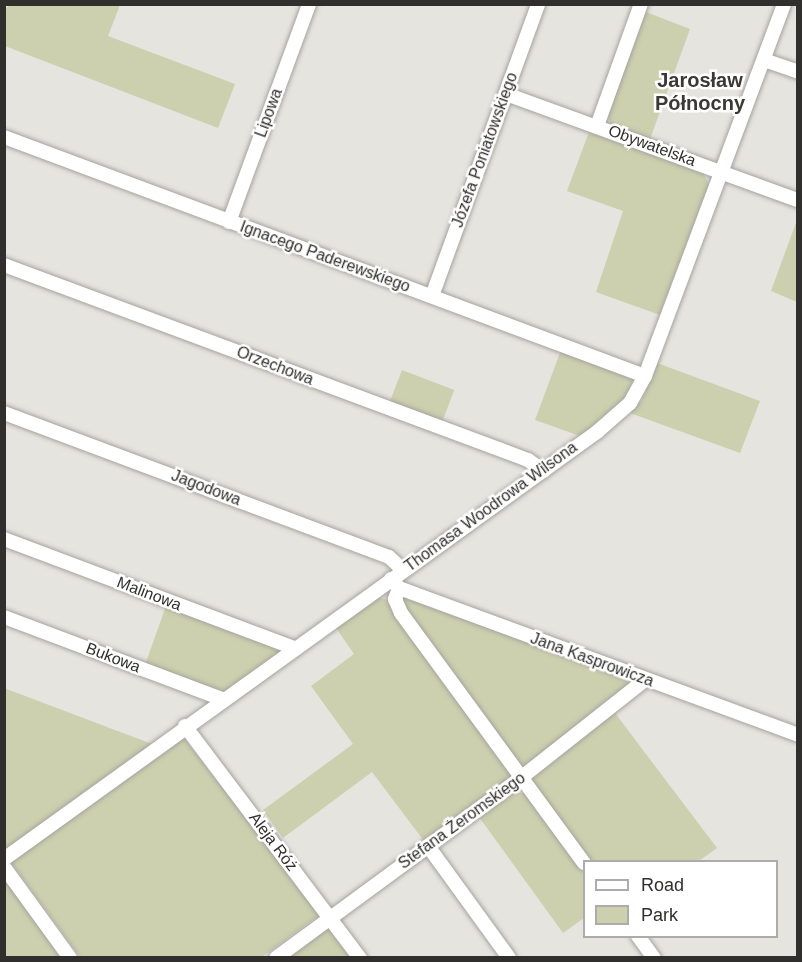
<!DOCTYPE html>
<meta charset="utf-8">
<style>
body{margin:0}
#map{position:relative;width:802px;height:962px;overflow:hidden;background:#e6e4df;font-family:Helvetica,sans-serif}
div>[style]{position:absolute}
.green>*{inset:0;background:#ccd0ae;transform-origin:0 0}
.roads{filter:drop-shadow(0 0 2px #a6a39e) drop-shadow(0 0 2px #a6a39e)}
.minor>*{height:14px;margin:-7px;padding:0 7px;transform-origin:7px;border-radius:7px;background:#fff}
span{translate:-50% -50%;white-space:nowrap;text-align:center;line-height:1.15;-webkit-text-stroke:5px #fff;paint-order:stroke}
.street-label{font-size:16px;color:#302f2d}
.quarter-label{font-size:20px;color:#3b3935;font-weight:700}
.frame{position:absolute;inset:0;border:6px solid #302f2d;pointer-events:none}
.legend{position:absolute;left:583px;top:860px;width:195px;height:78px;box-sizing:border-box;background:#fff;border:2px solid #acacab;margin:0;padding:8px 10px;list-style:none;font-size:18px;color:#302f2d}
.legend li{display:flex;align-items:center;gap:12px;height:30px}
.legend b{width:30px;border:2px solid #acacab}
</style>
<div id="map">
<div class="green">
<i style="clip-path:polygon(10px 5px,120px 5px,108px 36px,235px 84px,218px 128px,5px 46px,5px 9px)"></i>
<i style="clip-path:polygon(646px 12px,690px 29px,650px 139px,612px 126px,607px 116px)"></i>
<i style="clip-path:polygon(589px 132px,704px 174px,709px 185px,660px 315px,596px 292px,623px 211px,567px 191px)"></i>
<i style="clip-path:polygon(797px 220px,798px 302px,797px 302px,771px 291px)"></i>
<i style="clip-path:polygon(561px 350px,633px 376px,629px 395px,580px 436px,535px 420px)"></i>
<i style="clip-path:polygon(657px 363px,760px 401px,740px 453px,630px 413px,642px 400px)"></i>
<i style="left:402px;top:370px;width:56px;height:34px;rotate:21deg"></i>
<i style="clip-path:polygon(373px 596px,388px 600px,512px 769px,511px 776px,424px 841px,372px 772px,283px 838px,263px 810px,353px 744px,311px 686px,354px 654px,334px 625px)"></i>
<i style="clip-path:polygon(404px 597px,637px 681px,522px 768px,401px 604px)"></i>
<i style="clip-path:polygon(166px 606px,283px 651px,225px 695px,145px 665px)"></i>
<i style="clip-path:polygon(4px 688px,152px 744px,4px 854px)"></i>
<i style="clip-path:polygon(615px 713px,717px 848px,699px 861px,590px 861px,528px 778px)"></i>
<i style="clip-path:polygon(183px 737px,321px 914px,262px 957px,80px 957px,10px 861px)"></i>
<i style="clip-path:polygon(514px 792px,526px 794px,584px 873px,584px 918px,563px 933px,479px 817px)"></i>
<i style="clip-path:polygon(5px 877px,63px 957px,5px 957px)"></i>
<i style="clip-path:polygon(331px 923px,356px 958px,284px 958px)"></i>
</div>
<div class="roads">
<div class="minor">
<i style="left:764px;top:60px;width:36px;rotate:19deg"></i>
<i style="left:506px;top:94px;width:311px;rotate:20deg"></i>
<i style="left:597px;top:126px;width:130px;rotate:-70.2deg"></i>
<i style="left:4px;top:137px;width:684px;rotate:20.45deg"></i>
<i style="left:229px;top:222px;width:232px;rotate:-69.8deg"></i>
<i style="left:4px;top:265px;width:559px;rotate:20.41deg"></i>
<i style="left:528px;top:460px;width:19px;rotate:36deg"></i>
<i style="left:432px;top:296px;width:311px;rotate:-70deg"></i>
<i style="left:4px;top:413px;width:411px;rotate:20.5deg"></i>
<i style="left:389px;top:557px;width:19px;rotate:43deg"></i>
<i style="left:4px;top:539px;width:310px;rotate:20.6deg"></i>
<i style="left:391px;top:579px;width:12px;rotate:48deg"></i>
<i style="left:399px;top:588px;width:425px;rotate:20.2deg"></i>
<i style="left:399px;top:588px;width:12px;rotate:110deg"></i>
<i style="left:395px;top:599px;width:15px;rotate:67deg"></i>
<i style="left:401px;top:613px;width:310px;rotate:53.8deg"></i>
<i style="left:4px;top:617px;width:233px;rotate:20.6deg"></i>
<i style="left:185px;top:726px;width:291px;rotate:53deg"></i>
<i style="left:428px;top:846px;width:138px;rotate:54.1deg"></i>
<i style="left:4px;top:859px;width:731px;rotate:-35.76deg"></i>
<i style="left:597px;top:432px;width:44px;rotate:-41.3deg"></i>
<i style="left:630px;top:403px;width:31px;rotate:-61deg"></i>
<i style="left:645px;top:376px;width:397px;rotate:-69.5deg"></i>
<i style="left:4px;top:867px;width:112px;rotate:54deg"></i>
<i style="left:638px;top:936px;width:27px;rotate:54deg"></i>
<i style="left:276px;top:958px;width:305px;rotate:-36.3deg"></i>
<i style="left:522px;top:777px;width:157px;rotate:-38.3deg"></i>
</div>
</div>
<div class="street-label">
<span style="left:269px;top:113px;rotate:-70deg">Lipowa</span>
<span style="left:652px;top:146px;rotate:20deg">Obywatelska</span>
<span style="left:485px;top:150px;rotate:-70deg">Józefa Poniatowskiego</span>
<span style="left:325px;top:257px;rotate:20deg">Ignacego Paderewskiego</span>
<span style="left:275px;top:366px;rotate:21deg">Orzechowa</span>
<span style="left:206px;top:488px;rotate:21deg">Jagodowa</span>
<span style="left:491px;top:507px;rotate:-36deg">Thomasa Woodrowa Wilsona</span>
<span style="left:149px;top:594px;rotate:21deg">Malinowa</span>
<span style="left:113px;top:658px;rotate:21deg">Bukowa</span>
<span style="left:592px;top:660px;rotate:20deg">Jana Kasprowicza</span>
<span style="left:462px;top:821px;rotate:-36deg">Stefana Żeromskiego</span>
<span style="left:273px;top:842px;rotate:53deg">Aleja Róż</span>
</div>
<div class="quarter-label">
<span style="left:700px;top:92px">Jarosław<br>Północny</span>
</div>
<div class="frame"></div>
<ul class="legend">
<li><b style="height:8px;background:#fff"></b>Road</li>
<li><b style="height:16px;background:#ccd0ae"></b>Park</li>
</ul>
</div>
